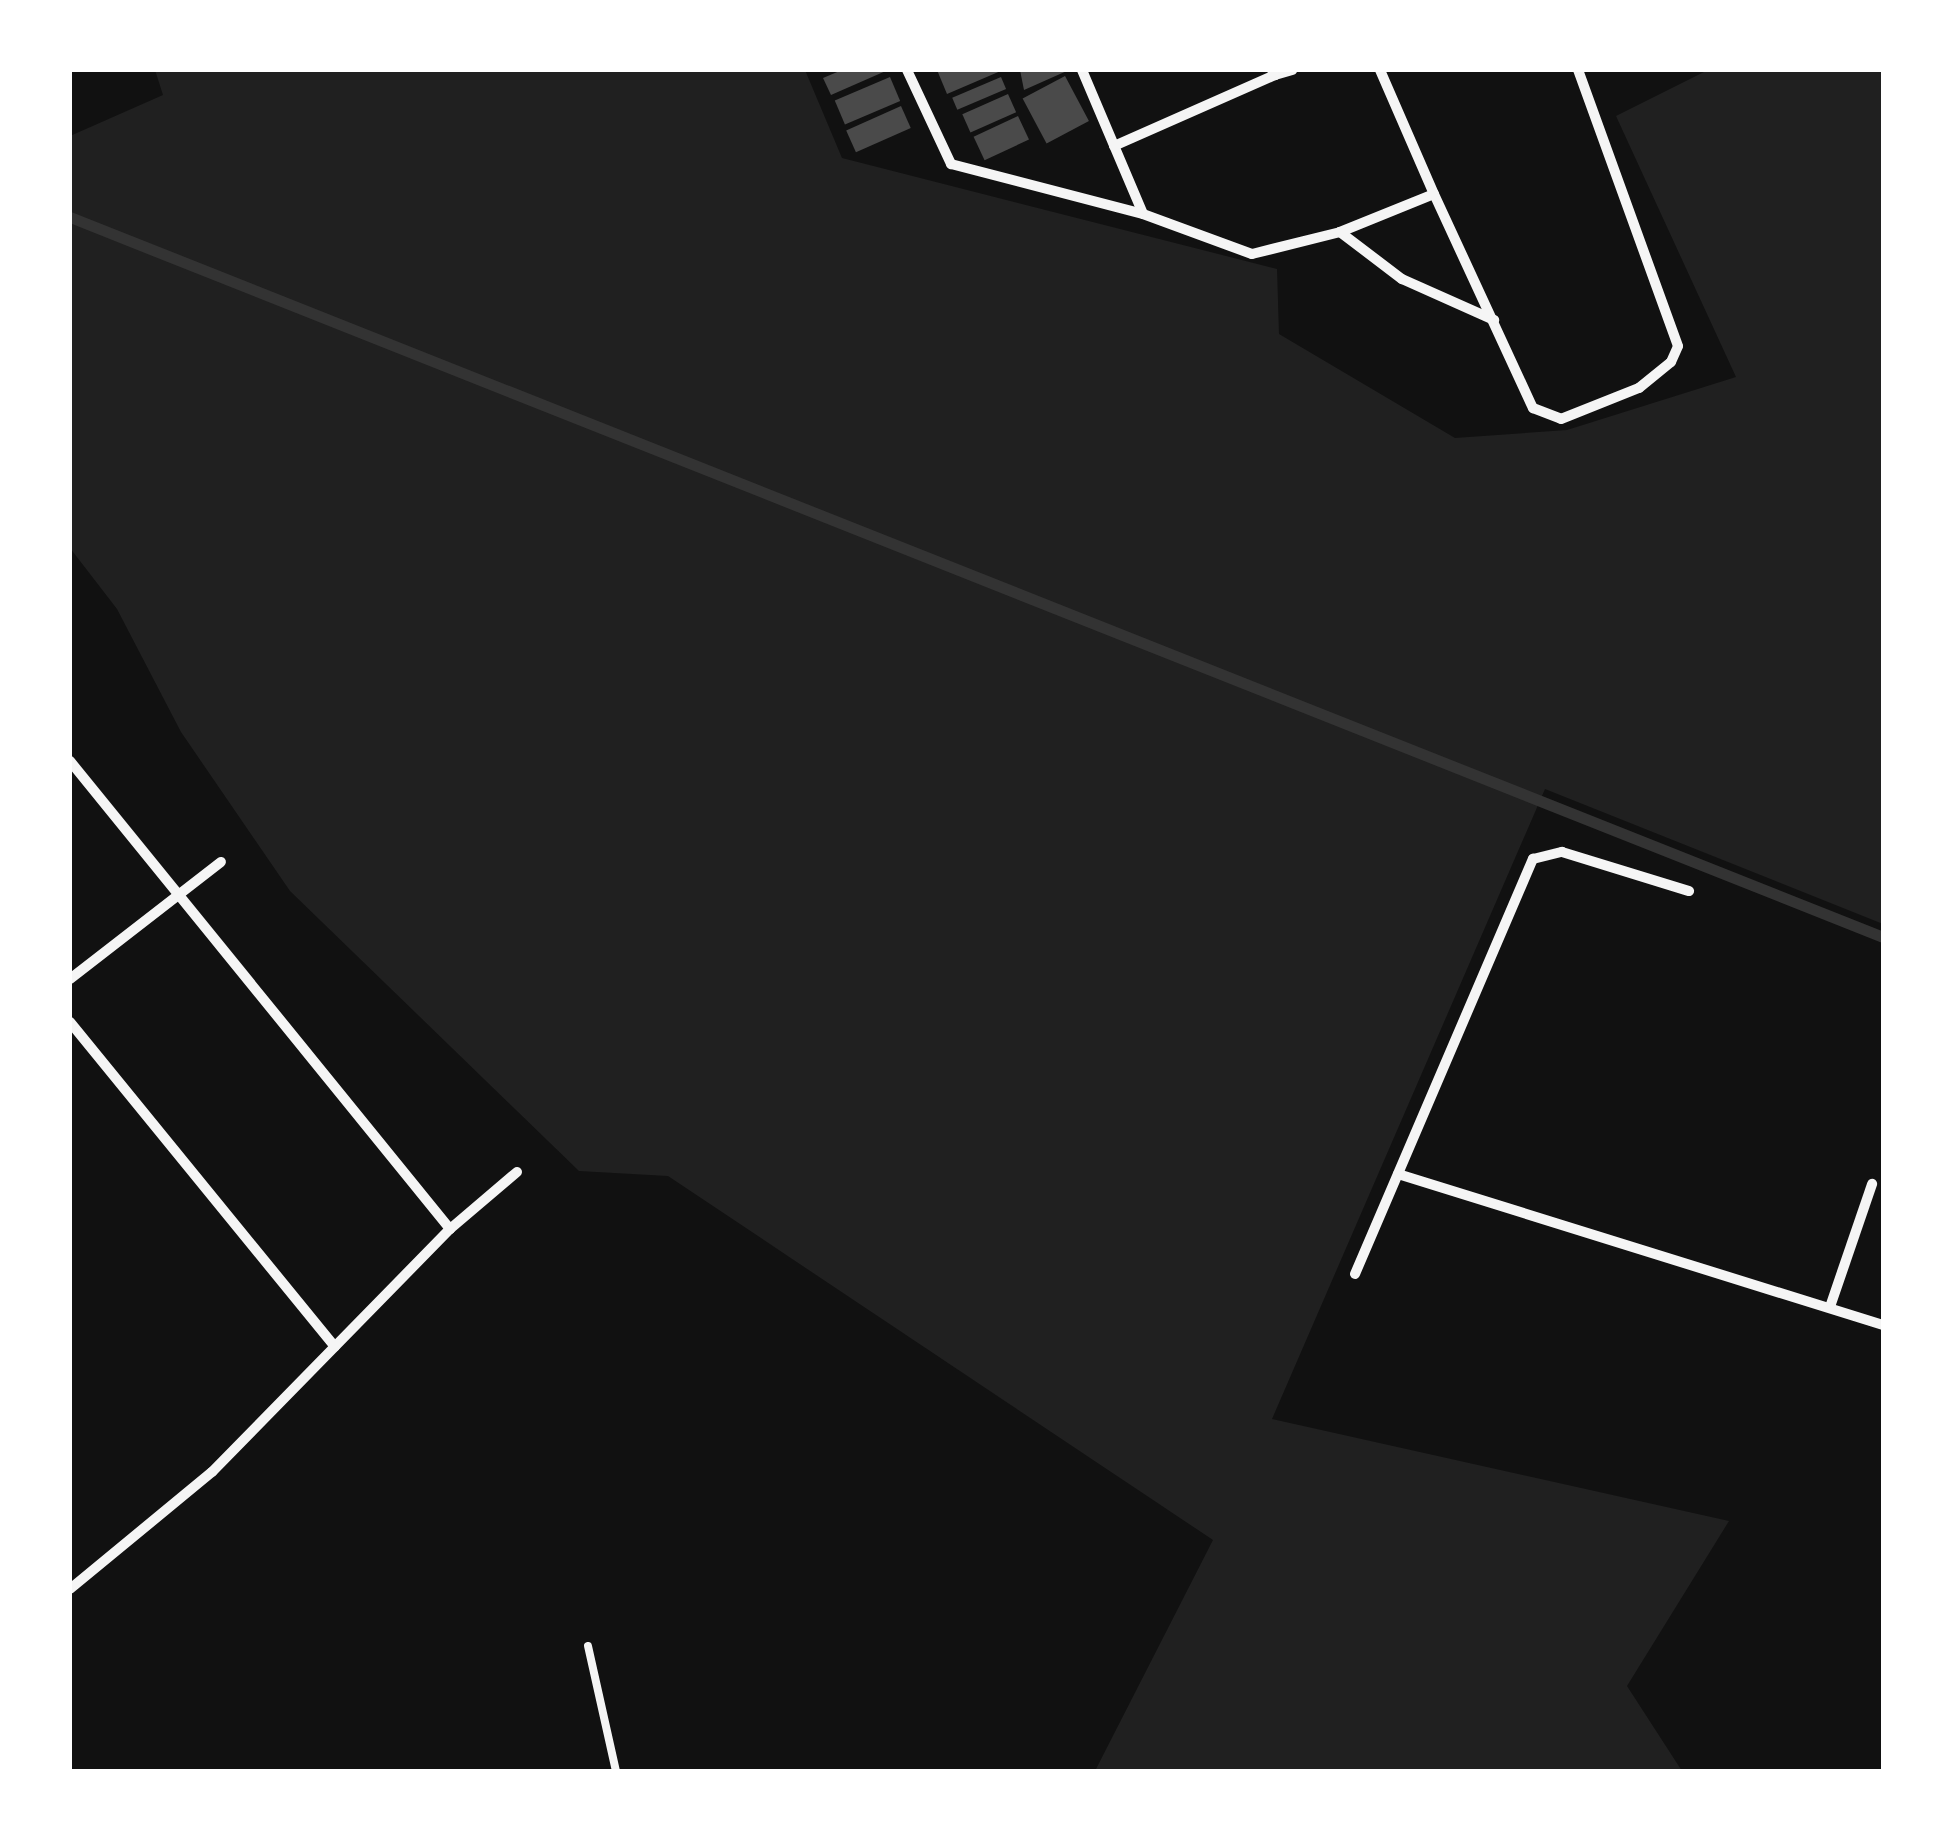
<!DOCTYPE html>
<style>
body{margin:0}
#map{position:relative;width:1953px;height:1841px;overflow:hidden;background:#111;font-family:Ubuntu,sans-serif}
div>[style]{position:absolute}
.green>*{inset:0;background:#202020}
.stream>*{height:11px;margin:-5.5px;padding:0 5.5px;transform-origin:5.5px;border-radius:5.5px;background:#333}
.building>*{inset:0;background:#4a4a4a;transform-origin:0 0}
.service>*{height:8px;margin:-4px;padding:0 4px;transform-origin:4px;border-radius:4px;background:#f5f5f5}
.minor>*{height:10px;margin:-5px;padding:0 5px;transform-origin:5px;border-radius:5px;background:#f5f5f5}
span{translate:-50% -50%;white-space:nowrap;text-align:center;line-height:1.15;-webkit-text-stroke:8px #fff;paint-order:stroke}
.frame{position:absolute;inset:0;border:72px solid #fff;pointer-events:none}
</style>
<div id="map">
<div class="green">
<i style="clip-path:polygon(155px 70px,805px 70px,842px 158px,1277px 269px,1279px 334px,1455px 438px,1567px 430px,1736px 377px,1616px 116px,1708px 70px,1883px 70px,1883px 924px,1545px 789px,1272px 1419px,1729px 1521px,1627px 1686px,1682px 1771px,1095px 1771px,1213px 1540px,668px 1176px,579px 1171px,290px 891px,181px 732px,117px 609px,70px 548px,70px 136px,163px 95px)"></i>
</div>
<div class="stream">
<i style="left:70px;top:217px;width:1951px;rotate:21.66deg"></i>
</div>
<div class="building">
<i style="clip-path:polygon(842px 70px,888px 70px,831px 95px,823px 78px)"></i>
<i style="clip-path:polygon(937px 70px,1003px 70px,947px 94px)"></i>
<i style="clip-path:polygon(1020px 70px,1069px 70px,1024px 90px)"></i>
<i style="left:1065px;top:76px;width:51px;height:48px;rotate:62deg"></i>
<i style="left:890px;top:77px;width:26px;height:60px;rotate:67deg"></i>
<i style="left:1001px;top:77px;width:13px;height:53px;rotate:67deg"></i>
<i style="left:1008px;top:94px;width:20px;height:50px;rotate:66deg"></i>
<i style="left:901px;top:106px;width:24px;height:60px;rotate:66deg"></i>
<i style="left:1018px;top:116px;width:26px;height:49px;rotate:65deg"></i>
</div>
<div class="service">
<i style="left:588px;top:1646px;width:128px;rotate:77.4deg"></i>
</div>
<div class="minor">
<i style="left:907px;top:70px;width:104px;rotate:64.9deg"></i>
<i style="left:951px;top:164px;width:198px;rotate:14.6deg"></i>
<i style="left:1143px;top:214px;width:116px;rotate:20.2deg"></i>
<i style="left:1252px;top:254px;width:91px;rotate:-14deg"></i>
<i style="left:1340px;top:232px;width:101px;rotate:-22deg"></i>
<i style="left:1434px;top:194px;width:236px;rotate:65.2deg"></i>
<i style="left:1533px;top:408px;width:30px;rotate:21deg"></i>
<i style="left:1561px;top:419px;width:84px;rotate:-21.7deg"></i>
<i style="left:1639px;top:388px;width:41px;rotate:-39.1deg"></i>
<i style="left:1671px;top:362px;width:17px;rotate:-66deg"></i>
<i style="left:1678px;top:346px;width:294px;rotate:-109.9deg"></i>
<i style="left:1082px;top:70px;width:156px;rotate:67deg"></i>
<i style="left:1272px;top:70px;width:6px;rotate:59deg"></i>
<i style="left:1275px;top:75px;width:18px;rotate:-16deg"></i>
<i style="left:1380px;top:70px;width:135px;rotate:66.5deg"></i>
<i style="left:1114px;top:146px;width:176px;rotate:-23.8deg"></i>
<i style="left:1340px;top:232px;width:78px;rotate:37.2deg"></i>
<i style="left:1402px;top:279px;width:101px;rotate:24deg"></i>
<i style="left:70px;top:761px;width:603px;rotate:50.92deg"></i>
<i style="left:70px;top:979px;width:191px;rotate:-37.8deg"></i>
<i style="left:70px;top:1022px;width:419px;rotate:50.8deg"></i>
<i style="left:1398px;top:1174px;width:508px;rotate:17.29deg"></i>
<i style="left:1355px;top:1274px;width:452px;rotate:-66.8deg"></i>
<i style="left:1533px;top:859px;width:30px;rotate:-14deg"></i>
<i style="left:1562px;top:852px;width:133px;rotate:17.1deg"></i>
<i style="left:1831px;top:1304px;width:127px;rotate:-71.1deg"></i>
<i style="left:70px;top:1589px;width:184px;rotate:-39.5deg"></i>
<i style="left:212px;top:1472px;width:340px;rotate:-45.6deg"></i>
<i style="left:450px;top:1229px;width:88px;rotate:-40.4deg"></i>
</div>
<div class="frame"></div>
</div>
